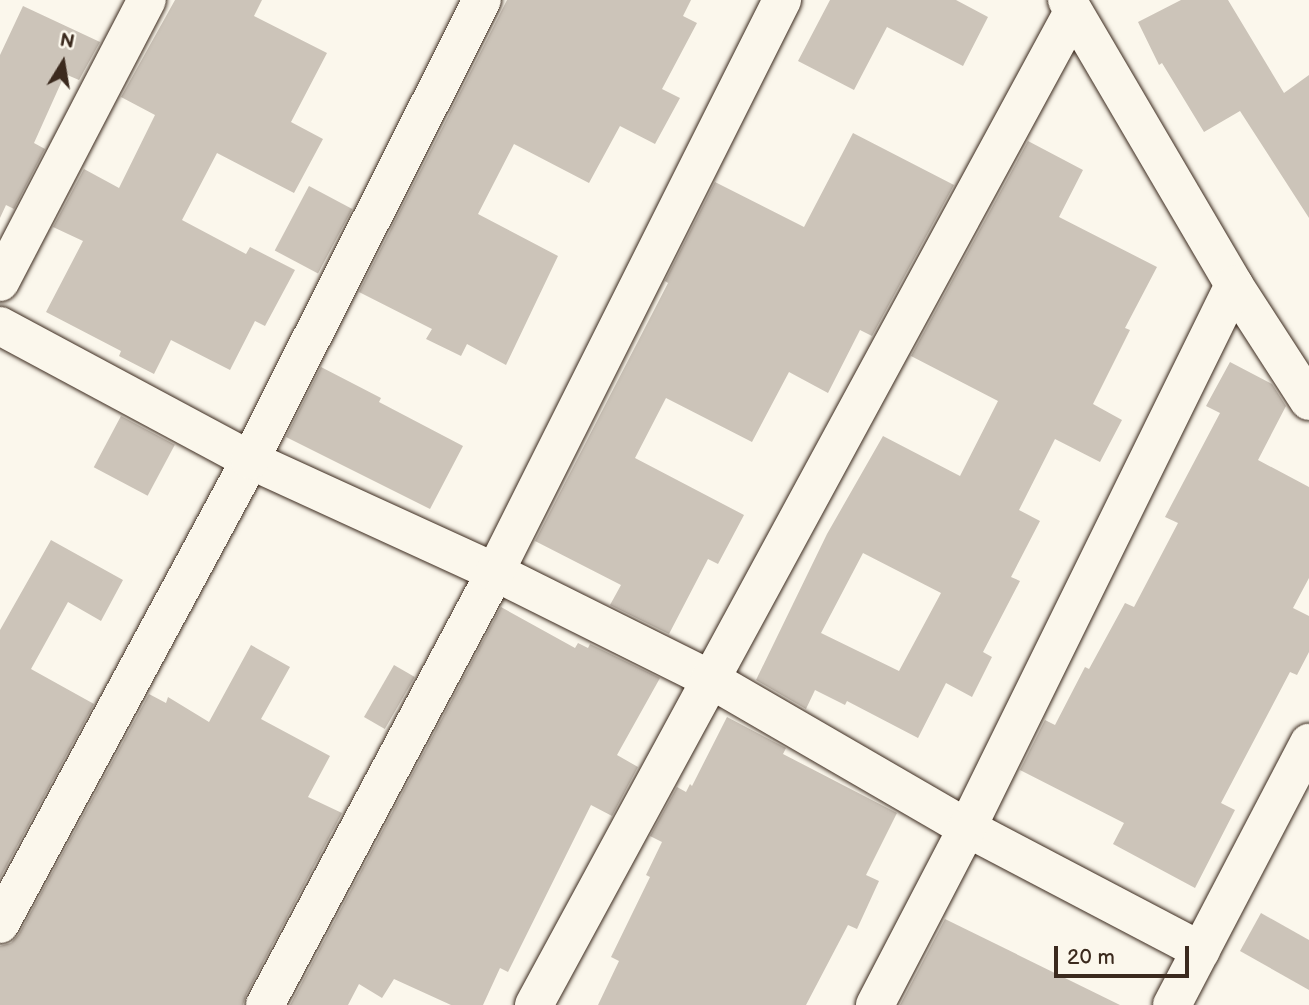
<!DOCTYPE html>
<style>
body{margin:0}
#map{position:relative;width:1309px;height:1005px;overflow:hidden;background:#fbf7ec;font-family:"Balsamiq Sans",sans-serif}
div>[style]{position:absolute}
.building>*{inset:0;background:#ccc4b9;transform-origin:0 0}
.roads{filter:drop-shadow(0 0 2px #3b2a1e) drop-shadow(0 0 2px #3b2a1e)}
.minor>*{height:38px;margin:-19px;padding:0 19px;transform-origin:19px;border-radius:19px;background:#fbf7ec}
span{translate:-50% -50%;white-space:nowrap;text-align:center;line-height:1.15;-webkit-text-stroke:5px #fbf7ec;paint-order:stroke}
.north{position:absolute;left:28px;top:28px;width:70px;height:70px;-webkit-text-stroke:5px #fbf7ec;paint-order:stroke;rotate:11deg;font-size:19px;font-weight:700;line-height:28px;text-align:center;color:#3b2a1e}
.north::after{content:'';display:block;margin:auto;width:24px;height:32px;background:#3b2a1e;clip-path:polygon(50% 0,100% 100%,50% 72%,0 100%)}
.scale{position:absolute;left:1054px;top:946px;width:135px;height:32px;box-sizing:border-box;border:4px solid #3b2a1e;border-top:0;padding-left:9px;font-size:21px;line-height:24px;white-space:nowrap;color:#3b2a1e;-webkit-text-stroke:5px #fbf7ec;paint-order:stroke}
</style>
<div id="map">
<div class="building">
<i style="clip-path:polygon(175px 0,262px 0,254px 16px,327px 53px,291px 122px,323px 139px,294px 193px,217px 153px,182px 220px,246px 254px,250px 247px,295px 270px,265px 326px,255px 321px,230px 370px,171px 340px,154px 374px,119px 356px,121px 351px,46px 312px,83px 241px,53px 227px,84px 169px,119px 188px,155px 115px,121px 97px)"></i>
<i style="clip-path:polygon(507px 0,691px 0,683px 16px,697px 23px,662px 89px,680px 98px,655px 144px,620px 126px,589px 183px,514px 144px,478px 214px,558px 256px,506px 365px,467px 344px,461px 356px,426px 339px,432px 329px,359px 292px)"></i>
<i style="clip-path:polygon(830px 0,956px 0,988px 17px,963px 66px,887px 27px,854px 90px,798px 61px)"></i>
<i style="clip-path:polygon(1181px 0,1228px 0,1284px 93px,1309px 75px,1309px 218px,1240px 111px,1204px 132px,1162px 63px,1159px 65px,1138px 22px)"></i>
<i style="clip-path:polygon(23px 6px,100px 42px,79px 80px,65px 74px,34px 143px,45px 149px,14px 209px,6px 205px,0 218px,0 55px)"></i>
<i style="clip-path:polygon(853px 133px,954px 185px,872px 336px,860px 330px,828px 393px,789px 372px,752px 442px,666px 398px,635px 458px,744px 515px,718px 564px,708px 559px,669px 634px,610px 605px,621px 585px,535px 541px,668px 283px,665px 281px,715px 182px,804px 227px)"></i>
<i style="clip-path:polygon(evenodd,1028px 141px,1083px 170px,1059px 217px,1157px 267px,1125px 328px,1130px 330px,1093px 404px,1122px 420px,1100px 462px,1055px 439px,1019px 510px,1040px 521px,1011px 577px,1020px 581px,983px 652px,992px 657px,972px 697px,946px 683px,918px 738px,847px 701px,845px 705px,815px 690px,806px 709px,756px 680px,827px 534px,883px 436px,960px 476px,998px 401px,911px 356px,1028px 141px,863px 553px,941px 593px,899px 671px,821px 633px,863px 553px)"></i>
<i style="left:309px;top:186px;width:49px;height:73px;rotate:28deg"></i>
<i style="clip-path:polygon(1230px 362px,1272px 384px,1286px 406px,1258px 460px,1309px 487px,1309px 578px,1293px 608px,1309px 616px,1309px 652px,1297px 675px,1290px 672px,1221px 803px,1235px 810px,1195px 888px,1113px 844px,1124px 823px,1020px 770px,1045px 720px,1055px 725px,1085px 667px,1089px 669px,1125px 603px,1134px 607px,1178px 523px,1165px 517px,1220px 413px,1206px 406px)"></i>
<i style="clip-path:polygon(321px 367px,381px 398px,379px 402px,463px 446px,430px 509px,286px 437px)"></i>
<i style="left:121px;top:416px;width:61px;height:58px;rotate:28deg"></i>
<i style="clip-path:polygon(51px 540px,123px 580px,101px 621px,68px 602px,31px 669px,94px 704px,0 878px,0 630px)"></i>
<i style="clip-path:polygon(501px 607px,575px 648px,578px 643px,588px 648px,590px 644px,660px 678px,617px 755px,638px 767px,612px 816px,591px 805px,508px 972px,500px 968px,483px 1005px,451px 1005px,394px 979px,382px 998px,359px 984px,348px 1005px,290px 1005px)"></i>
<i style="clip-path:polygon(251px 645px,290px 667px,261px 719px,330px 756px,308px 797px,342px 813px,246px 995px,243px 1005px,0 1005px,0 946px,11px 943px,19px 934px,149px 694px,166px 703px,168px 697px,209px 722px)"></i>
<i style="left:394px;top:665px;width:24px;height:60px;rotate:30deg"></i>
<i style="clip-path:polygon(727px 717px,786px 748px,783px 754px,897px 813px,866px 875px,879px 881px,857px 929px,848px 925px,806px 1005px,598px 1005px,619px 961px,611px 957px,650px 877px,646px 875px,662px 842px,650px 836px,677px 787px,686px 792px,690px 784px,692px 786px)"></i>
<i style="clip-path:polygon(1261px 913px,1309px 940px,1309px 990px,1240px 951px)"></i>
<i style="clip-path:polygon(945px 919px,1120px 1005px,900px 1005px)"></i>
</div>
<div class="roads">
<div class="minor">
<i style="left:1067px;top:0;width:330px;rotate:59.6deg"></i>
<i style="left:1234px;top:285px;width:138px;rotate:57.1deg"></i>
<i style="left:0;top:282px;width:318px;rotate:-62.5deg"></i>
<i style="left:0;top:326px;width:284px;rotate:28.2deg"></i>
<i style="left:250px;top:460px;width:269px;rotate:24.6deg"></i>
<i style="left:495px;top:572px;width:240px;rotate:26.5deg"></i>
<i style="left:710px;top:679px;width:297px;rotate:30.1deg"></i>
<i style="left:967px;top:828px;width:264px;rotate:27.7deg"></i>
<i style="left:0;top:924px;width:527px;rotate:-61.68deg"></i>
<i style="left:250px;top:460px;width:515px;rotate:-63.24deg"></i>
<i style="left:265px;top:1005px;width:490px;rotate:-62deg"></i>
<i style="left:495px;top:572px;width:640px;rotate:-63.35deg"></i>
<i style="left:534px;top:1005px;width:1130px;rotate:-61.51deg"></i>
<i style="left:875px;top:1005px;width:199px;rotate:-62.5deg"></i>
<i style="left:967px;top:828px;width:605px;rotate:-63.82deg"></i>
<i style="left:1172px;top:1005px;width:296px;rotate:-62.4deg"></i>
</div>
</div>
<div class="north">N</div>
<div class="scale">20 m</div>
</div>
